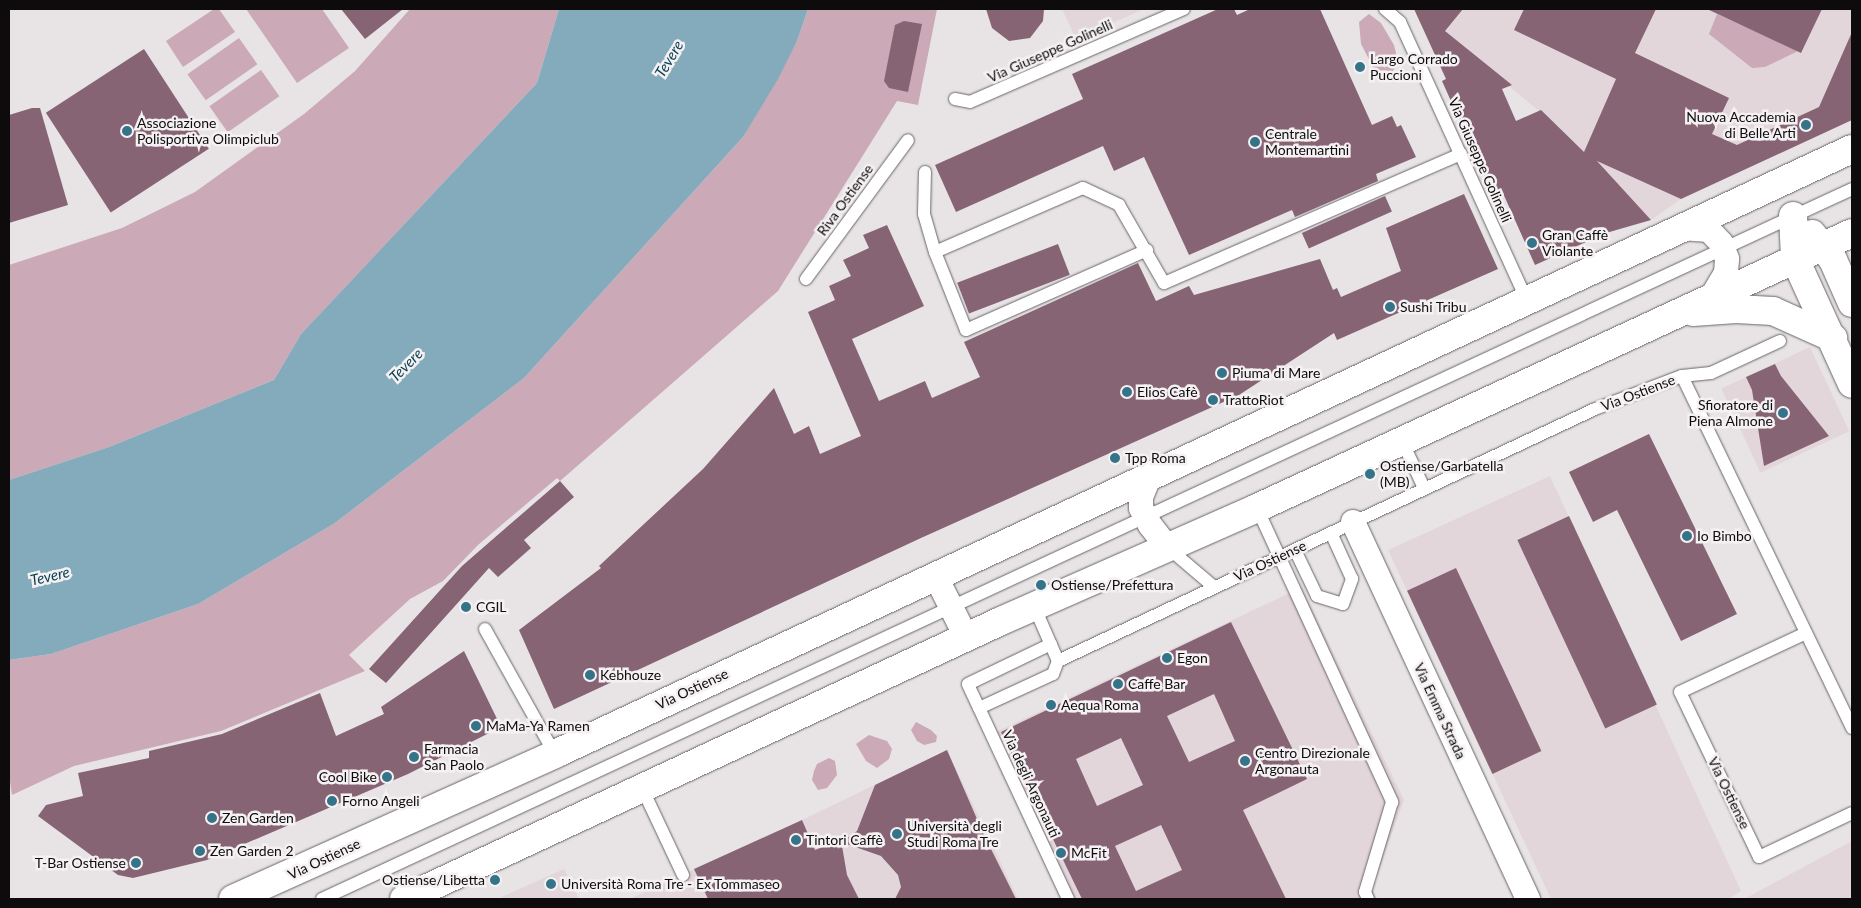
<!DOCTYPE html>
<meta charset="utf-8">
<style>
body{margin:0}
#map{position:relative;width:1861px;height:908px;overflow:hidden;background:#e8e4e6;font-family:Lato,sans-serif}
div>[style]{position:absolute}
.built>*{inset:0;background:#e2d6db;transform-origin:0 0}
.green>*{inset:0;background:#cba9b7;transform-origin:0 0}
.water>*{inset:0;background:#83abbb}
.building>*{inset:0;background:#866473;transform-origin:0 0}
.roads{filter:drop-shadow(0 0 1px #686566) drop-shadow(0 0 1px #686566)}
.service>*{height:12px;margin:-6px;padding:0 6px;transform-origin:6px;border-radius:6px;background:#fff}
.minor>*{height:24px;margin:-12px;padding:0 12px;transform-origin:12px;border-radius:12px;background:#fff}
.secondary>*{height:28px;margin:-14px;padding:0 14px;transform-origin:14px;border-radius:14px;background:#fff}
.dots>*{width:14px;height:14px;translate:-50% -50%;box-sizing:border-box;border:2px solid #f5f1f3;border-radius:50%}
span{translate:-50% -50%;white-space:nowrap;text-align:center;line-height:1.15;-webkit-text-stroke:5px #f5f1f3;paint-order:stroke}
.street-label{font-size:14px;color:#0d0b0c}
.poi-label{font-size:14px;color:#0d0b0c}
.left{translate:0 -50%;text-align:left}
.right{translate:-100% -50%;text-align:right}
.water-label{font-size:15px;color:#033f51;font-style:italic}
.frame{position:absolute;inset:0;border:10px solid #0d0b0c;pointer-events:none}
</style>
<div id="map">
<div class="built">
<i style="clip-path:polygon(1062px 9px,1144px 9px,1076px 39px)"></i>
<i style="clip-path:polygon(1416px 9px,1852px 9px,1852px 120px,1681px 199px,1651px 220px,1557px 126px)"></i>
<i style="left:1810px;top:347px;width:93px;height:98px;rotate:65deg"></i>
<i style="clip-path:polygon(1550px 476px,1741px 891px,1729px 899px,1551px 899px,1388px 550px)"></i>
<i style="clip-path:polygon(1302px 587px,1404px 800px,1372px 889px,1377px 899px,1075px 899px,996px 732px)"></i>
<i style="clip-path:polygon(947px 750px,1018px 899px,814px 899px,794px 858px,802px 820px)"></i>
<i style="clip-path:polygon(777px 831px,809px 899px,630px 899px)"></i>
<i style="clip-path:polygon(1852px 841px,1852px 899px,1744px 899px)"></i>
<i style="clip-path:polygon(564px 869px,579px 899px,497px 899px)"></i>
</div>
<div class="green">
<i style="clip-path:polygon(214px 9px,219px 9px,235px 32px,183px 67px,166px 41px)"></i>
<i style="clip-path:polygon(246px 9px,322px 9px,349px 48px,297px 83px)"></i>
<i style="clip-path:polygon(410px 9px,559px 9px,537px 83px,301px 334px,274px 380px,109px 447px,9px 480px,9px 265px,122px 228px,195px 192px,304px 114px,355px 71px)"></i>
<i style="clip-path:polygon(808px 9px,937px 9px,918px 105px,897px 101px,778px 291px,560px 481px,557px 478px,478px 545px,443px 581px,410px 599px,349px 655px,365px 671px,221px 731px,74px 766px,12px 795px,9px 775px,9px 660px,51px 654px,198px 604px,335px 523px,524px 378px,743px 137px,797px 41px)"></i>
<i style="clip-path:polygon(1369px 14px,1381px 23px,1394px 45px,1398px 61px,1391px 75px,1382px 75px,1373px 67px,1361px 44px,1359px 22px)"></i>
<i style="clip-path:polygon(1717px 14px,1798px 51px,1765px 67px,1752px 68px,1709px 34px)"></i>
<i style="left:239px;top:38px;width:32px;height:63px;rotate:55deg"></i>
<i style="left:261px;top:70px;width:32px;height:63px;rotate:55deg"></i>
<i style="clip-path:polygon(916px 722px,931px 730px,937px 736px,936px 742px,924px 745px,917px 741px,911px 730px)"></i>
<i style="clip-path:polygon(869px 735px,887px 741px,892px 749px,889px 759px,877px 768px,866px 761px,856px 744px)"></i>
<i style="clip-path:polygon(829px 758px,835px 761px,837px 775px,827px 788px,818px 790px,812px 780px,814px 771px,817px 764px)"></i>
</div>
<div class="water">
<i style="clip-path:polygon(559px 9px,808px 9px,797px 41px,778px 79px,743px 137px,524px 378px,335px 523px,198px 604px,51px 654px,9px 660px,9px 480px,109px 447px,274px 380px,301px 334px,537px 83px)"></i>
</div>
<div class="building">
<i style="clip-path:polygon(341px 9px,403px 9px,365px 39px)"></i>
<i style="clip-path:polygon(986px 9px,1044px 9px,1043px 21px,1030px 38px,1009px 41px,992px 28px)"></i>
<i style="clip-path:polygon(1218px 9px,1234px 9px,1237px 15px,1250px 9px,1320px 9px,1372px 125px,1392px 116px,1397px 127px,1401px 125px,1416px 157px,1376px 174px,1378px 181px,1295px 217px,1292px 210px,1189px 255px,1144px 157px,1114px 171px,1103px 146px,956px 212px,935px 165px,1083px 99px,1072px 74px)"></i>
<i style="clip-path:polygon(1414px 9px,1463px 9px,1445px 31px,1512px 85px,1502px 89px,1516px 121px,1541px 110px,1584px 152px,1616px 79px,1514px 30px,1524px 9px,1656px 9px,1635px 53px,1729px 98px,1712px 134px,1737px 145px,1819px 107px,1852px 32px,1852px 120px,1681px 199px,1597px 161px,1651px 220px,1606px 233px,1535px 265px,1502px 191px,1493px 195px,1442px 81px,1446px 79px)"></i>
<i style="clip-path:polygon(1707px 9px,1822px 9px,1801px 53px)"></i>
<i style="clip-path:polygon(904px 21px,922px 24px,908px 92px,889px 88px,884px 81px,895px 25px)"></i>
<i style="left:144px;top:49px;width:119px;height:117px;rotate:57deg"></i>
<i style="clip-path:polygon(32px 108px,40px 108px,68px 205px,9px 223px,9px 115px)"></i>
<i style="clip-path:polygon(1464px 194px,1498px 269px,1337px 340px,1334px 333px,1239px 395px,921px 538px,554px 709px,519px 630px,601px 568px,599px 566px,703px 469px,774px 388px,794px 434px,809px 426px,820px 454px,861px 436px,808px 312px,835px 300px,829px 286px,851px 276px,843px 260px,869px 248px,863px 235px,887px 225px,924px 306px,852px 339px,879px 401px,925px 381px,932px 398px,980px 377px,964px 342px,1138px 263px,1156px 301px,1189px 286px,1194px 295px,1320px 259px,1333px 290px,1337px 288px,1341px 297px,1401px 271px,1386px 228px)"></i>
<i style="left:1385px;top:196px;width:17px;height:91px;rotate:66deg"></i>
<i style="left:1058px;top:244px;width:33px;height:108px;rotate:69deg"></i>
<i style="clip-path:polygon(1775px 364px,1781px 376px,1829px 436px,1764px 466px,1752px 390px,1746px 377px)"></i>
<i style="clip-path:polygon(1649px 434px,1737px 614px,1681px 641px,1617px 510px,1593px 522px,1569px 472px)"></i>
<i style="clip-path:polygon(560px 481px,574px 497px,524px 540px,531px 548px,498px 577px,489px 568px,386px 683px,369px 669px,462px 566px)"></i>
<i style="left:1569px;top:516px;width:208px;height:57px;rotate:65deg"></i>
<i style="left:1456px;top:568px;width:202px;height:54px;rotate:65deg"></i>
<i style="clip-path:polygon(evenodd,1231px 622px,1307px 779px,1243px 810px,1286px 899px,1082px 899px,1001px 732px,1231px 622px,1214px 694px,1235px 741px,1189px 762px,1167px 716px,1214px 694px,1231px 622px,1121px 738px,1143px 785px,1097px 806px,1076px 759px,1121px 738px,1231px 622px,1161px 825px,1182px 870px,1136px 891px,1115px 846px,1161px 825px)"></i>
<i style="clip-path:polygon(464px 651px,501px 727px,408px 774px,207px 860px,133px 878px,118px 875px,38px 816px,46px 805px,83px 796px,78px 773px,149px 758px,149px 751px,222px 734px,320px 693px,336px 736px,384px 714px,381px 707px)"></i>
<i style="clip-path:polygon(947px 750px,984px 835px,1016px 899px,895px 899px,901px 887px,898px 875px,881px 856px,841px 842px,857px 831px,875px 785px)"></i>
<i style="clip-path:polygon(802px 820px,815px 850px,841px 840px,847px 875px,859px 899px,708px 899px,694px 869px)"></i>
</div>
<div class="roads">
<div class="service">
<i style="left:1385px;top:9px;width:20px;rotate:41deg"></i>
<i style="left:1400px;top:22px;width:307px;rotate:65.5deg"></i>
<i style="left:955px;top:99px;width:15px;rotate:11deg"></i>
<i style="left:970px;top:102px;width:233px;rotate:-23.5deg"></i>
<i style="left:925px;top:172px;width:42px;rotate:91.4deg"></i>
<i style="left:924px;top:214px;width:40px;rotate:74deg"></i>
<i style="left:935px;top:252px;width:84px;rotate:68.3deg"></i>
<i style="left:966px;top:330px;width:198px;rotate:-23.8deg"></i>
<i style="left:935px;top:252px;width:161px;rotate:-23.4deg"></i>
<i style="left:1083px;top:188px;width:40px;rotate:25deg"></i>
<i style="left:1119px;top:205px;width:90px;rotate:60deg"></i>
<i style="left:1164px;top:283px;width:324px;rotate:-23.5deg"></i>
<i style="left:806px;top:279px;width:172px;rotate:-53.7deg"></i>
<i style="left:1682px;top:376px;width:391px;rotate:64.2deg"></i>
<i style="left:1402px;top:441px;width:52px;rotate:64.9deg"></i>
<i style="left:1257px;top:508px;width:324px;rotate:65.3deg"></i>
<i style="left:1392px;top:802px;width:94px;rotate:106.7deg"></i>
<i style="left:1365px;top:892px;width:8px;rotate:67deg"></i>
<i style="left:1167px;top:547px;width:62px;rotate:40.4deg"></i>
<i style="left:1295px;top:550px;width:51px;rotate:64.4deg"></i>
<i style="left:1317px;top:596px;width:27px;rotate:17deg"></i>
<i style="left:1343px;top:604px;width:27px;rotate:-70deg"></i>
<i style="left:1352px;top:579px;width:51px;rotate:-114.5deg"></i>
<i style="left:1034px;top:606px;width:60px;rotate:66.4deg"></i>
<i style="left:1058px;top:661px;width:14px;rotate:111deg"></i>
<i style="left:1053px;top:674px;width:81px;rotate:155.3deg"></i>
<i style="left:979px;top:708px;width:26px;rotate:-115deg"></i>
<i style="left:968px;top:684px;width:92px;rotate:-25.7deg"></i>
<i style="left:485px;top:629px;width:143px;rotate:60.8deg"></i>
<i style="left:1806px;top:633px;width:139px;rotate:154.9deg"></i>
<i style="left:1680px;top:692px;width:183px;rotate:64.4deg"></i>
<i style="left:1759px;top:857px;width:103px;rotate:-25.3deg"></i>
<i style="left:1058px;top:661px;width:593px;rotate:-25.14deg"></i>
<i style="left:1595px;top:409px;width:93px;rotate:-20.8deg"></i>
<i style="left:1682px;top:376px;width:29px;rotate:-6deg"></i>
<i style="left:1711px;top:373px;width:76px;rotate:-24.9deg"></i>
<i style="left:979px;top:708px;width:211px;rotate:65deg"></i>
<i style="left:643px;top:790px;width:94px;rotate:64.8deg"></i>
<i style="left:322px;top:899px;width:1687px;rotate:-24.89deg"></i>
</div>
<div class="minor">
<i style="left:1681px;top:228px;width:28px;rotate:4deg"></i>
<i style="left:1709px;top:230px;width:18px;rotate:47deg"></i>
<i style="left:1721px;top:243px;width:17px;rotate:69deg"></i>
<i style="left:1727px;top:259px;width:14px;rotate:94deg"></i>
<i style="left:1726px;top:273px;width:27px;rotate:121deg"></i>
<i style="left:1150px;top:475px;width:24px;rotate:112deg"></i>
<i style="left:1141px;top:497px;width:11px;rotate:90deg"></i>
<i style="left:1141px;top:508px;width:19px;rotate:62deg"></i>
<i style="left:1150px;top:525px;width:28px;rotate:52deg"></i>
<i style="left:1353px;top:522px;width:416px;rotate:65.1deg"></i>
<i style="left:935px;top:575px;width:69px;rotate:63.4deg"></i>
</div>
<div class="secondary">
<i style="left:1793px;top:216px;width:43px;rotate:87.3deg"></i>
<i style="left:1795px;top:259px;width:137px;rotate:65.5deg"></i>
<i style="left:1812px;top:234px;width:33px;rotate:51deg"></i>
<i style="left:1833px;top:260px;width:47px;rotate:66.2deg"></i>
<i style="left:1693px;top:312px;width:43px;rotate:-4deg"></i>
<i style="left:1736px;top:309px;width:37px;rotate:3deg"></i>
<i style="left:1773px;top:311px;width:66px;rotate:24.2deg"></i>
<i style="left:233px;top:899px;width:353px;rotate:-24.2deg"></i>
<i style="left:555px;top:754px;width:1431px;rotate:-25.01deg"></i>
<i style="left:404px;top:899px;width:659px;rotate:-24.97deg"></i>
<i style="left:1001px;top:621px;width:280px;rotate:-23.8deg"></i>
<i style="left:1257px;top:508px;width:655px;rotate:-24.81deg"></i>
</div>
</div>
<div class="dots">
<i style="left:1360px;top:67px;background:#357389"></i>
<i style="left:1806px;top:125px;background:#357389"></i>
<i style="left:127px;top:131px;background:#357389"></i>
<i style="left:1255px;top:142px;background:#357389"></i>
<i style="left:1532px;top:243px;background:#357389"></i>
<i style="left:1390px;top:307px;background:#357389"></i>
<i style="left:1222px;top:373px;background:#357389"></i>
<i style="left:1127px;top:392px;background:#357389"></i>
<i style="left:1213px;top:400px;background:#357389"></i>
<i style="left:1783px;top:413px;background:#357389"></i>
<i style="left:1115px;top:458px;background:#357389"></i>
<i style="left:1370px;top:474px;background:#357389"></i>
<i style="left:1687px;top:536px;background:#357389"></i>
<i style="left:1041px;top:585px;background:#357389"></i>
<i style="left:466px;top:607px;background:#357389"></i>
<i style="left:1167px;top:658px;background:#357389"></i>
<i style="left:590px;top:675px;background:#357389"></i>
<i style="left:1118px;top:684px;background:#357389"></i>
<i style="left:1051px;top:705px;background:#357389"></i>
<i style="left:476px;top:726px;background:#357389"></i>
<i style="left:414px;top:757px;background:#357389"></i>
<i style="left:1245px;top:761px;background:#357389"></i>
<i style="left:387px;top:777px;background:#357389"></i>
<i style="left:332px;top:801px;background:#357389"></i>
<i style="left:212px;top:818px;background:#357389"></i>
<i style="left:897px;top:834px;background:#357389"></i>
<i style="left:796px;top:840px;background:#357389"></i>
<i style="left:200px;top:851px;background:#357389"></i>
<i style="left:1061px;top:853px;background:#357389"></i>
<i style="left:136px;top:863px;background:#357389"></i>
<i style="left:495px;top:880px;background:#357389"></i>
<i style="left:551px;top:884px;background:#357389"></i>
</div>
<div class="street-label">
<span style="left:1050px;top:51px;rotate:-24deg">Via Giuseppe Golinelli</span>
<span style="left:1480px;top:160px;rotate:66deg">Via Giuseppe Golinelli</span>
<span style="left:845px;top:200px;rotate:-54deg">Riva Ostiense</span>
<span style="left:1638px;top:393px;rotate:-21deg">Via Ostiense</span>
<span style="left:1270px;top:561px;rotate:-25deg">Via Ostiense</span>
<span style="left:692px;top:689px;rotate:-25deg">Via Ostiense</span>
<span style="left:1440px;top:711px;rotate:65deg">Via Emma Strada</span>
<span style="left:1031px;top:784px;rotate:65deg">Via degli Argonauti</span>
<span style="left:1729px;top:793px;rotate:64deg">Via Ostiense</span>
<span style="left:324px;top:859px;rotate:-25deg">Via Ostiense</span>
</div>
<div class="poi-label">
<span class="left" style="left:1370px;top:67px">Largo Corrado<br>Puccioni</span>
<span class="right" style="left:1796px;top:125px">Nuova Accademia<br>di Belle Arti</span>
<span class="left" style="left:137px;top:131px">Associazione<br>Polisportiva Olimpiclub</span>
<span class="left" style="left:1265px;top:142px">Centrale<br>Montemartini</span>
<span class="left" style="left:1542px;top:243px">Gran Caffè<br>Violante</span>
<span class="left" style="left:1400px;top:307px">Sushi Tribu</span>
<span class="left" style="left:1232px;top:373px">Piuma di Mare</span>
<span class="left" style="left:1137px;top:392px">Elios Cafè</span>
<span class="left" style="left:1223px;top:400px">TrattoRiot</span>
<span class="right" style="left:1773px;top:413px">Sfioratore di<br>Piena Almone</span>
<span class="left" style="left:1125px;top:458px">Tpp Roma</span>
<span class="left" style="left:1380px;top:474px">Ostiense/Garbatella<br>(MB)</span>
<span class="left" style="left:1697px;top:536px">Io Bimbo</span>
<span class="left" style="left:1051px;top:585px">Ostiense/Prefettura</span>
<span class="left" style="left:476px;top:607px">CGIL</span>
<span class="left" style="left:1177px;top:658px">Egon</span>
<span class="left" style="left:600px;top:675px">Kebhouze</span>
<span class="left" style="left:1128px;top:684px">Caffe Bar</span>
<span class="left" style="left:1061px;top:705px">Aequa Roma</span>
<span class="left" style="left:486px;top:726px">MaMa-Ya Ramen</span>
<span class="left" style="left:424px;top:757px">Farmacia<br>San Paolo</span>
<span class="left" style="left:1255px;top:761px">Centro Direzionale<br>Argonauta</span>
<span class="right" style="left:377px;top:777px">Cool Bike</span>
<span class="left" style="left:342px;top:801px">Forno Angeli</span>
<span class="left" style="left:222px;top:818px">Zen Garden</span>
<span class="left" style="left:907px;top:834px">Università degli<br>Studi Roma Tre</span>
<span class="left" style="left:806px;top:840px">Tintori Caffè</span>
<span class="left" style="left:210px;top:851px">Zen Garden 2</span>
<span class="left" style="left:1071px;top:853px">McFit</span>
<span class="right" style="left:126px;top:863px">T-Bar Ostiense</span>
<span class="right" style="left:485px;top:880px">Ostiense/Libetta</span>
<span class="left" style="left:561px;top:884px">Università Roma Tre - Ex Tommaseo</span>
</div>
<div class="water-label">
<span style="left:669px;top:59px;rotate:-59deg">Tevere</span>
<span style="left:406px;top:365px;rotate:-45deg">Tevere</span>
<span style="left:50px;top:576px;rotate:-13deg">Tevere</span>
</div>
<div class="frame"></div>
</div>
